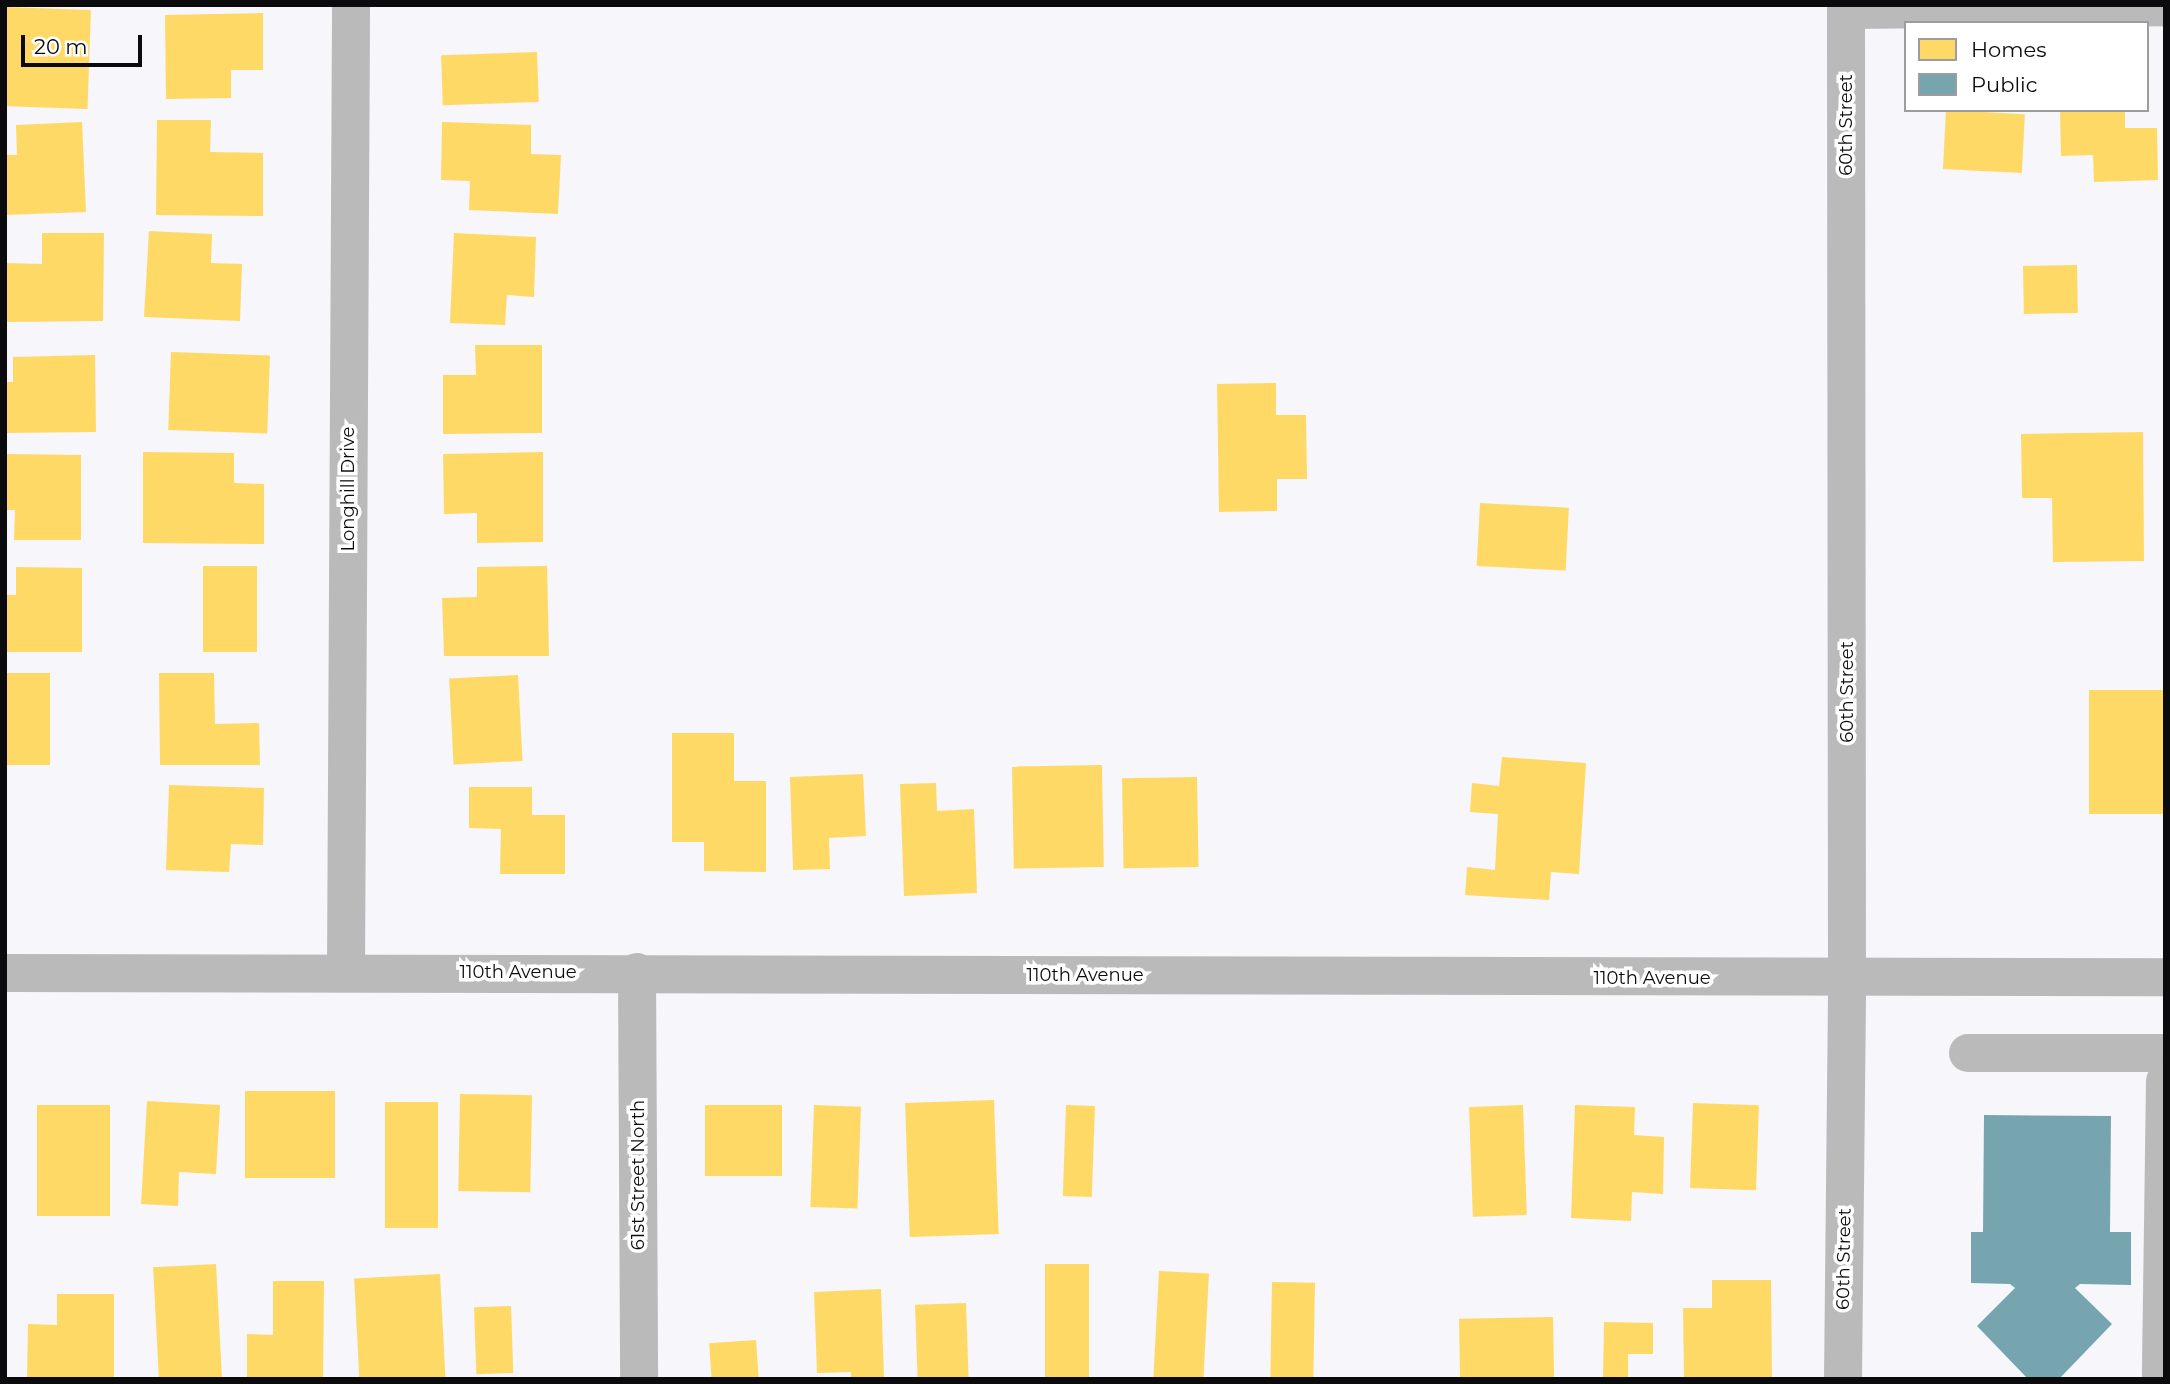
<!DOCTYPE html>
<style>
body{margin:0}
#map{position:relative;width:2170px;height:1384px;overflow:hidden;background:#f6f6fb;font-family:Montserrat,sans-serif}
div>[style]{position:absolute}
.homes>*{inset:0;background:#ffd966;transform-origin:0 0}
.public>*{inset:0;background:#76a5af}
.minor>*{height:38px;margin:-19px;padding:0 19px;transform-origin:19px;border-radius:19px;background:#bababb}
span{translate:-50% -50%;white-space:nowrap;text-align:center;line-height:1.15;-webkit-text-stroke:7px #fff;paint-order:stroke}
.street-label{font-size:18px;color:#0b0b0e}
.frame{position:absolute;inset:0;border:7px solid #0b0b0e;pointer-events:none}
.legend{position:absolute;left:1904px;top:21px;width:245px;height:91px;box-sizing:border-box;background:#fff;border:2px solid #9d9d9f;margin:0;padding:9px 12px;list-style:none;font-size:21px;color:#0b0b0e}
.legend li{display:flex;align-items:center;gap:14px;height:35px}
.legend b{width:35px;border:2px solid #9d9d9f}
.scale{position:absolute;left:21px;top:35px;width:121px;height:32px;box-sizing:border-box;border:4px solid #0b0b0e;border-top:0;padding-left:9px;font-size:21px;line-height:24px;white-space:nowrap;color:#0b0b0e;-webkit-text-stroke:5px #fff;paint-order:stroke}
</style>
<div id="map">
<div class="homes">
<i style="left:5px;top:7px;width:86px;height:99px;rotate:2deg"></i>
<i style="clip-path:polygon(263px 13px,263px 70px,231px 70px,231px 98px,166px 99px,165px 15px)"></i>
<i style="left:537px;top:52px;width:50px;height:96px;rotate:88deg"></i>
<i style="left:1946px;top:110px;width:79px;height:59px;rotate:3deg"></i>
<i style="clip-path:polygon(2060px 110px,2125px 110px,2125px 128px,2157px 128px,2158px 180px,2094px 182px,2093px 155px,2061px 156px)"></i>
<i style="clip-path:polygon(157px 120px,211px 120px,210px 152px,263px 153px,263px 216px,156px 215px)"></i>
<i style="clip-path:polygon(82px 122px,86px 212px,5px 215px,5px 155px,17px 155px,16px 125px)"></i>
<i style="clip-path:polygon(442px 122px,531px 125px,531px 154px,561px 155px,558px 214px,469px 210px,470px 181px,441px 180px)"></i>
<i style="clip-path:polygon(149px 231px,212px 234px,211px 263px,242px 264px,240px 321px,144px 317px)"></i>
<i style="clip-path:polygon(42px 233px,104px 233px,103px 321px,5px 322px,5px 263px,42px 264px)"></i>
<i style="clip-path:polygon(454px 233px,536px 237px,534px 297px,507px 295px,505px 325px,450px 323px)"></i>
<i style="left:2077px;top:265px;width:48px;height:54px;rotate:89deg"></i>
<i style="clip-path:polygon(475px 345px,542px 345px,542px 433px,443px 434px,443px 375px,476px 375px)"></i>
<i style="left:171px;top:352px;width:99px;height:78px;rotate:2deg"></i>
<i style="clip-path:polygon(95px 355px,96px 432px,5px 433px,5px 382px,13px 382px,13px 357px)"></i>
<i style="clip-path:polygon(1276px 383px,1276px 415px,1306px 415px,1307px 479px,1277px 479px,1277px 511px,1219px 512px,1217px 384px)"></i>
<i style="clip-path:polygon(2143px 432px,2144px 561px,2053px 562px,2052px 498px,2022px 498px,2021px 434px)"></i>
<i style="clip-path:polygon(143px 452px,234px 453px,234px 483px,264px 484px,264px 544px,143px 543px)"></i>
<i style="clip-path:polygon(543px 452px,543px 542px,477px 543px,477px 513px,444px 514px,443px 454px)"></i>
<i style="clip-path:polygon(5px 454px,81px 455px,81px 540px,14px 540px,15px 510px,5px 510px)"></i>
<i style="left:1480px;top:503px;width:89px;height:63px;rotate:3deg"></i>
<i style="left:203px;top:566px;width:54px;height:86px"></i>
<i style="clip-path:polygon(547px 566px,549px 656px,444px 656px,442px 598px,477px 597px,477px 567px)"></i>
<i style="clip-path:polygon(16px 567px,82px 568px,82px 652px,5px 652px,5px 595px,16px 595px)"></i>
<i style="left:5px;top:673px;width:45px;height:92px"></i>
<i style="clip-path:polygon(159px 673px,214px 673px,215px 724px,259px 723px,260px 765px,160px 765px)"></i>
<i style="left:518px;top:675px;width:86px;height:69px;rotate:87deg"></i>
<i style="left:2165px;top:690px;width:124px;height:76px;rotate:90deg"></i>
<i style="clip-path:polygon(672px 733px,734px 733px,734px 781px,766px 781px,766px 872px,704px 871px,704px 842px,672px 842px)"></i>
<i style="clip-path:polygon(1502px 757px,1586px 763px,1579px 874px,1551px 872px,1549px 900px,1465px 895px,1467px 867px,1495px 870px,1498px 814px,1470px 812px,1472px 783px,1499px 786px)"></i>
<i style="left:1102px;top:765px;width:102px;height:90px;rotate:89deg"></i>
<i style="clip-path:polygon(863px 774px,866px 836px,829px 838px,830px 869px,793px 870px,790px 777px)"></i>
<i style="left:1197px;top:777px;width:90px;height:75px;rotate:89deg"></i>
<i style="clip-path:polygon(936px 783px,937px 811px,974px 809px,977px 893px,904px 896px,900px 784px)"></i>
<i style="clip-path:polygon(169px 785px,264px 788px,263px 845px,231px 844px,229px 872px,166px 870px)"></i>
<i style="clip-path:polygon(469px 787px,532px 787px,532px 815px,565px 815px,565px 874px,500px 874px,501px 829px,469px 828px)"></i>
<i style="left:245px;top:1091px;width:90px;height:87px"></i>
<i style="left:460px;top:1094px;width:72px;height:97px;rotate:1deg"></i>
<i style="left:994px;top:1100px;width:134px;height:89px;rotate:88deg"></i>
<i style="clip-path:polygon(147px 1101px,220px 1105px,216px 1174px,179px 1172px,178px 1206px,141px 1204px)"></i>
<i style="left:385px;top:1102px;width:53px;height:126px"></i>
<i style="left:1693px;top:1103px;width:66px;height:85px;rotate:2deg"></i>
<i style="left:37px;top:1105px;width:73px;height:111px"></i>
<i style="left:705px;top:1105px;width:77px;height:71px"></i>
<i style="left:814px;top:1105px;width:47px;height:102px;rotate:2deg"></i>
<i style="left:1066px;top:1105px;width:29px;height:91px;rotate:2deg"></i>
<i style="left:1523px;top:1105px;width:110px;height:54px;rotate:88deg"></i>
<i style="clip-path:polygon(1575px 1105px,1635px 1107px,1634px 1135px,1664px 1137px,1663px 1194px,1632px 1192px,1631px 1221px,1571px 1218px)"></i>
<i style="left:216px;top:1264px;width:115px;height:63px;rotate:87deg"></i>
<i style="left:1045px;top:1264px;width:44px;height:115px"></i>
<i style="left:1159px;top:1271px;width:50px;height:108px;rotate:3deg"></i>
<i style="left:440px;top:1274px;width:105px;height:86px;rotate:87deg"></i>
<i style="clip-path:polygon(1712px 1280px,1771px 1280px,1772px 1379px,1684px 1379px,1683px 1308px,1712px 1308px)"></i>
<i style="clip-path:polygon(273px 1281px,324px 1281px,323px 1379px,247px 1379px,247px 1334px,273px 1335px)"></i>
<i style="left:1272px;top:1282px;width:43px;height:97px;rotate:1deg"></i>
<i style="clip-path:polygon(881px 1289px,884px 1379px,851px 1379px,851px 1372px,817px 1373px,814px 1292px)"></i>
<i style="clip-path:polygon(57px 1294px,114px 1294px,114px 1379px,27px 1379px,28px 1324px,57px 1325px)"></i>
<i style="left:966px;top:1303px;width:76px;height:51px;rotate:88deg"></i>
<i style="left:511px;top:1306px;width:67px;height:37px;rotate:88deg"></i>
<i style="left:1553px;top:1317px;width:62px;height:94px;rotate:89deg"></i>
<i style="clip-path:polygon(1604px 1322px,1653px 1323px,1653px 1354px,1628px 1354px,1628px 1379px,1603px 1379px)"></i>
<i style="left:756px;top:1340px;width:39px;height:47px;rotate:86deg"></i>
</div>
<div class="public">
<i style="clip-path:polygon(1984px 1115px,2111px 1116px,2110px 1232px,2131px 1232px,2131px 1285px,2080px 1284px,2075px 1288px,2112px 1324px,2059px 1379px,2028px 1379px,1977px 1326px,2015px 1288px,2010px 1284px,1971px 1283px,1971px 1232px,1983px 1232px)"></i>
</div>
<div class="minor">
<i style="left:1846px;top:10px;width:319px;rotate:-0.5deg"></i>
<i style="left:346px;top:972px;width:967px;rotate:-89.7deg"></i>
<i style="left:637px;top:972px;width:407px;rotate:89.7deg"></i>
<i style="left:5px;top:973px;width:2160px;rotate:0.11deg"></i>
<i style="left:1968px;top:1053px;width:197px"></i>
<i style="left:2165px;top:1081px;width:294px;rotate:90.8deg"></i>
<i style="left:2161px;top:1375px;width:6px;rotate:45deg"></i>
<i style="left:1843px;top:1379px;width:400px;rotate:-89.4deg"></i>
<i style="left:1847px;top:979px;width:974px;rotate:-90.06deg"></i>
</div>
<div class="street-label">
<span style="left:1846px;top:125px;rotate:-90deg">60th Street</span>
<span style="left:348px;top:489px;rotate:-90deg">Longhill Drive</span>
<span style="left:1847px;top:692px;rotate:-90deg">60th Street</span>
<span style="left:518px;top:972px">110th Avenue</span>
<span style="left:1085px;top:975px">110th Avenue</span>
<span style="left:1652px;top:978px">110th Avenue</span>
<span style="left:638px;top:1175px;rotate:-90deg">61st Street North</span>
<span style="left:1844px;top:1259px;rotate:-89deg">60th Street</span>
</div>
<div class="frame"></div>
<ul class="legend">
<li><b style="height:19px;background:#ffd966"></b>Homes</li>
<li><b style="height:19px;background:#76a5af"></b>Public</li>
</ul>
<div class="scale">20 m</div>
</div>
